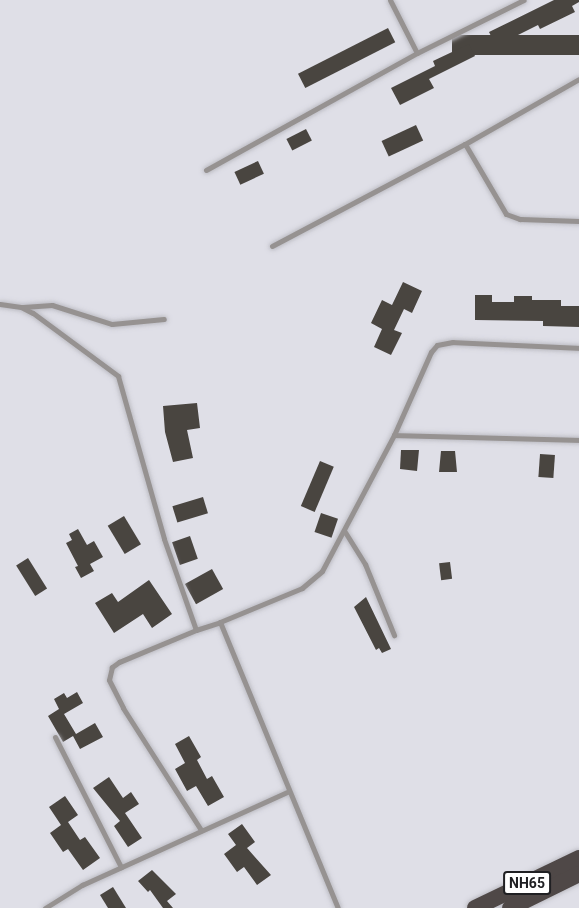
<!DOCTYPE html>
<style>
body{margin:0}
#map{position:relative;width:579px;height:908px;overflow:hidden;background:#dfdfe7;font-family:Roboto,sans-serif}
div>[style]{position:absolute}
.building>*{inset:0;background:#494540;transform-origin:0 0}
.roads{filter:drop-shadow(0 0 2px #bdbdc4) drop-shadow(0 0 2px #bdbdc4)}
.service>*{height:5px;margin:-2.5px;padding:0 2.5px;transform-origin:2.5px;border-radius:2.5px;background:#969291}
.trunk>*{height:16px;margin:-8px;padding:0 8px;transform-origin:8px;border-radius:8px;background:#4f4847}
span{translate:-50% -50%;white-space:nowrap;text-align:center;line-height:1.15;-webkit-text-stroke:6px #fff;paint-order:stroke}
.shield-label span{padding:2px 4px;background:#fff;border:2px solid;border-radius:4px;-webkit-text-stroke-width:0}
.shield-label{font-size:14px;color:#202023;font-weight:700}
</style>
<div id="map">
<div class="building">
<i style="clip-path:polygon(554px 0,579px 0,579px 2px,572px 6px,575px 12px,540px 29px,538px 25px,496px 46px,489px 32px)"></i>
<i style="left:388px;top:28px;width:16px;height:101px;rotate:63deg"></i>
<i style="left:579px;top:35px;width:20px;height:127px;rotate:90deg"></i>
<i style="clip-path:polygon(469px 44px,475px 56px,429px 79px,434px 88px,400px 105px,391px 88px,435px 66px,433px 61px)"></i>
<i style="left:416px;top:125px;width:17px;height:38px;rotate:65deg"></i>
<i style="left:306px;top:129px;width:13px;height:22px;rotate:63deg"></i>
<i style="left:258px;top:161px;width:14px;height:26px;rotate:65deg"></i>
<i style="clip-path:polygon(403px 282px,422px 291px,412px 313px,404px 309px,394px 330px,402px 333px,391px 355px,374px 347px,382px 329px,371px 323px,382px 300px,392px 305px)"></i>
<i style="clip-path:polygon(475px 295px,492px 295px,492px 302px,514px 302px,514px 296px,532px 296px,532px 300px,561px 300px,561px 306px,579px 306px,579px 327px,543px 326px,543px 321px,475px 320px)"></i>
<i style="clip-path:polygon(197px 403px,200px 428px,187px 430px,193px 458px,173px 462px,165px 432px,163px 406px)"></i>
<i style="clip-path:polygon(401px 450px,419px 450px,417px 471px,400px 469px)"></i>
<i style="clip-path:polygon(441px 451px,455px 451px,457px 472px,439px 472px)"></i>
<i style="left:540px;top:454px;width:15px;height:23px;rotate:4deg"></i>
<i style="left:320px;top:461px;width:15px;height:49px;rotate:23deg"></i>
<i style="left:203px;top:497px;width:17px;height:32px;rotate:73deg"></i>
<i style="left:321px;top:513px;width:18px;height:20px;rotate:19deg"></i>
<i style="left:124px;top:516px;width:33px;height:19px;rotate:59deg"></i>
<i style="clip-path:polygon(78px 529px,87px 545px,94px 541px,103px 557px,90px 564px,94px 571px,81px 578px,75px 567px,78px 566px,66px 543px,72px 540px,69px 534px)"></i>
<i style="left:190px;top:536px;width:24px;height:19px;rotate:71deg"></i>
<i style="left:28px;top:558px;width:36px;height:14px;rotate:58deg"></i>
<i style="left:450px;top:562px;width:17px;height:11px;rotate:83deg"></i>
<i style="left:212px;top:569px;width:23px;height:31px;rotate:61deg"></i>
<i style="clip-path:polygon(149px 580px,172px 614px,152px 628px,143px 614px,114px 633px,95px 603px,112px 593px,118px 602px)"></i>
<i style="clip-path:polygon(366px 597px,391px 649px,382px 653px,379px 648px,376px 650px,354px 607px)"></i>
<i style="clip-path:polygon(77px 692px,83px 703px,64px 714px,76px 734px,95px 723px,103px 737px,80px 749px,73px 736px,63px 742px,48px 716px,59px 709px,54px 699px,64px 693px,67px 698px)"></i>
<i style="clip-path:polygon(189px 736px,201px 757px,197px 760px,207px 779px,212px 776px,224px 797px,208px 806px,196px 786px,187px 791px,175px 769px,185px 763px,175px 744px)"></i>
<i style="clip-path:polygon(109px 777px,123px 798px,131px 792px,139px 804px,125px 813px,142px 838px,128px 847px,114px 826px,120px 821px,93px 788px)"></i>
<i style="clip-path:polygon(65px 796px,78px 815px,68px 822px,80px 840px,85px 837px,100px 858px,83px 870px,68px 849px,63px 852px,50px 833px,61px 825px,49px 807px)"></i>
<i style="clip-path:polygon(242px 824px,255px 842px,247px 848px,271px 875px,257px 885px,244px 867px,237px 872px,224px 854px,236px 845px,228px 834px)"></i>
<i style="clip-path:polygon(152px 870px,176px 894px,167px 901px,173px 908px,163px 908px,150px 890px,148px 892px,138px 881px)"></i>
<i style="clip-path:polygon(113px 887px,126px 908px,108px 908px,100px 895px)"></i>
</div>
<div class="roads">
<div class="service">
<i style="left:390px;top:0;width:59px;rotate:63deg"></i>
<i style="left:465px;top:144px;width:81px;rotate:59.6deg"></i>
<i style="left:506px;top:214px;width:15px;rotate:20deg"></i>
<i style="left:520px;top:219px;width:59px;rotate:1.9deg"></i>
<i style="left:206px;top:170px;width:241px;rotate:-29deg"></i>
<i style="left:417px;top:53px;width:119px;rotate:-26.4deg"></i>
<i style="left:272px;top:246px;width:218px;rotate:-27.9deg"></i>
<i style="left:465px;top:144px;width:131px;rotate:-29.7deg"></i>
<i style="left:0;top:304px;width:21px;rotate:8deg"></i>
<i style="left:21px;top:307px;width:13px;rotate:27deg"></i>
<i style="left:33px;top:313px;width:106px;rotate:36.5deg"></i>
<i style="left:118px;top:376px;width:169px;rotate:74.2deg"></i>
<i style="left:164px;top:539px;width:96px;rotate:70.6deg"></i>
<i style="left:196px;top:630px;width:25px;rotate:-18deg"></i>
<i style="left:220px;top:622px;width:309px;rotate:67.6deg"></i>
<i style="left:23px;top:307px;width:29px;rotate:-4deg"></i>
<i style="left:52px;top:305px;width:63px;rotate:17.6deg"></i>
<i style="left:112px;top:324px;width:52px;rotate:-5.5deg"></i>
<i style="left:394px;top:435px;width:185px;rotate:1.5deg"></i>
<i style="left:345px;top:532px;width:38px;rotate:58deg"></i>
<i style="left:365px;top:564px;width:77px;rotate:67.8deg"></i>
<i style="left:220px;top:622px;width:89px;rotate:-22.5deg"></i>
<i style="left:302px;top:588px;width:26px;rotate:-40deg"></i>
<i style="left:322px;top:571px;width:154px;rotate:-62.1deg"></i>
<i style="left:394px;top:435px;width:91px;rotate:-66deg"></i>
<i style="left:431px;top:352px;width:9px;rotate:-49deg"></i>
<i style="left:437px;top:345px;width:16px;rotate:-11deg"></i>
<i style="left:453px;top:342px;width:126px;rotate:2.7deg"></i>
<i style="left:196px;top:630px;width:83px;rotate:157.4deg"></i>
<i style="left:119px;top:662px;width:9px;rotate:144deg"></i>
<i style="left:112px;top:667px;width:13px;rotate:103deg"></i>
<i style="left:109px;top:680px;width:31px;rotate:63deg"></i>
<i style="left:123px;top:708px;width:145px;rotate:57.4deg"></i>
<i style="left:55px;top:737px;width:146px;rotate:63.1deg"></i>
<i style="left:45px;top:908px;width:44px;rotate:-31.9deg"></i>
<i style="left:82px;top:885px;width:227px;rotate:-24.4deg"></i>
</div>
<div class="trunk">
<i style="left:475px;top:908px;width:115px;rotate:-25.7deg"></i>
<i style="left:510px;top:908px;width:77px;rotate:-26.2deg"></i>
</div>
</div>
<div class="shield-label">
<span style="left:527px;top:883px">NH65</span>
</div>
</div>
